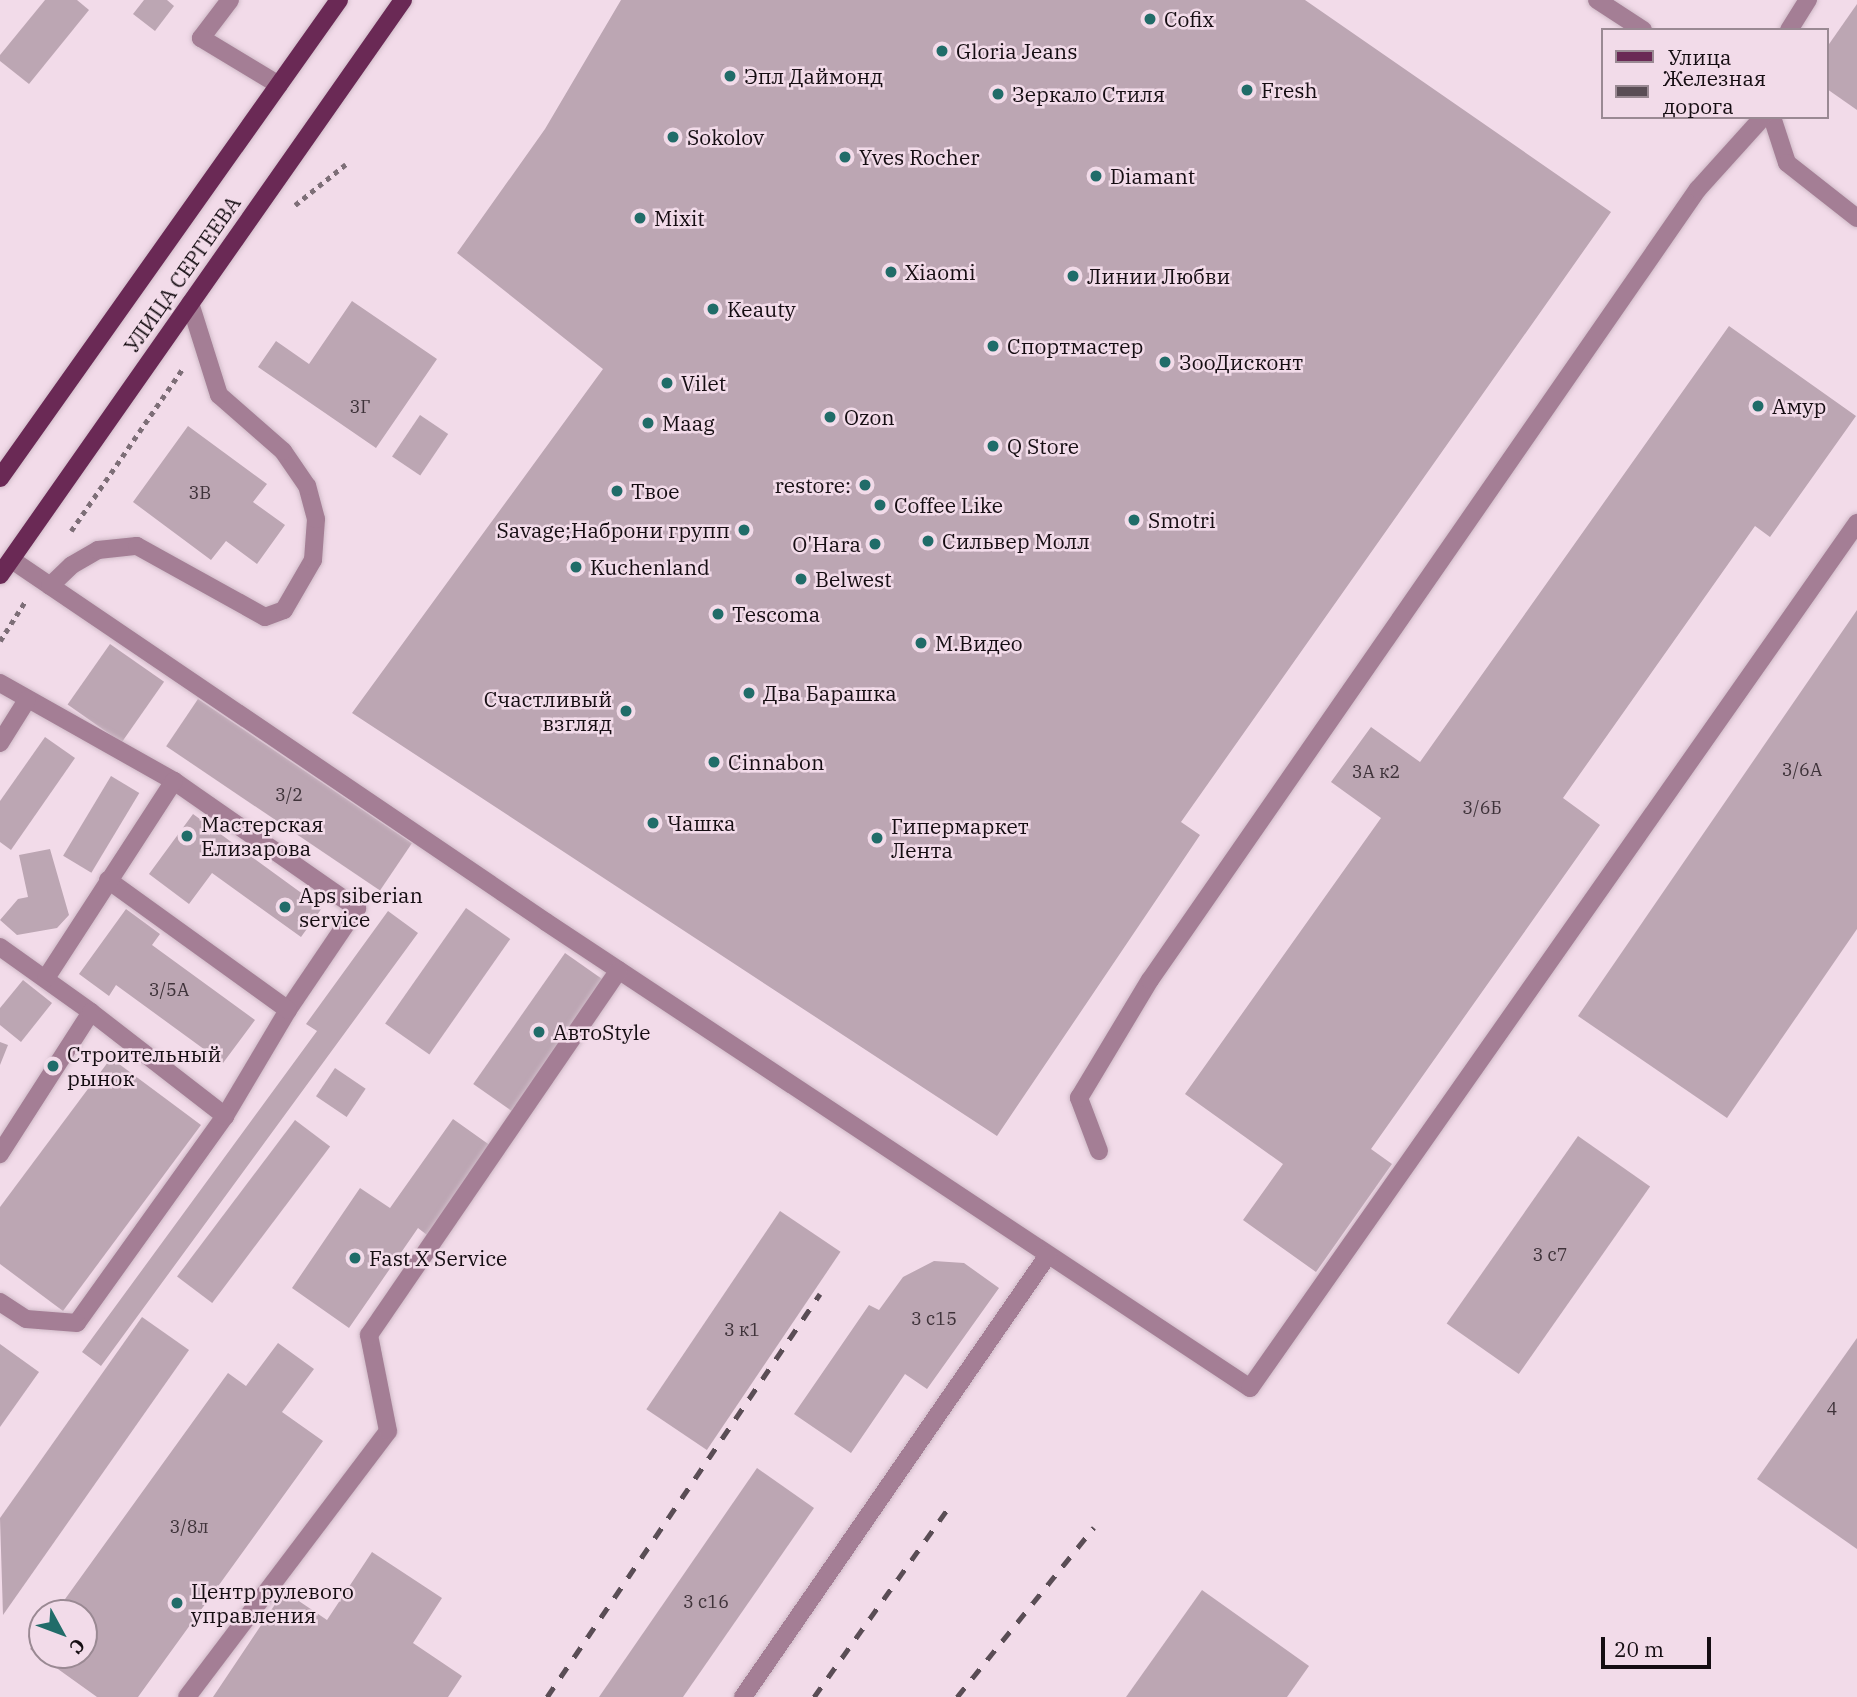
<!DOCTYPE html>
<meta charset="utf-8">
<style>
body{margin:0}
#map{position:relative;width:1857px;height:1697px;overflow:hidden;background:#f2dbe9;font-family:"IBM Plex Serif",serif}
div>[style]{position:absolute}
.building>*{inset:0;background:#bca6b3;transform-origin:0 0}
.path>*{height:4.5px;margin-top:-2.25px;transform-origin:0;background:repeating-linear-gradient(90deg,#7d6e77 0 5px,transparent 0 10px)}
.roads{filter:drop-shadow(0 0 2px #cfbac7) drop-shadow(0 0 2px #cfbac7)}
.service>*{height:18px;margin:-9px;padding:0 9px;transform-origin:9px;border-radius:9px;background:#a47e95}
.primary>*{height:18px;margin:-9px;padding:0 9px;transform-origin:9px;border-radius:9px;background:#6a2955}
.rail>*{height:5px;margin-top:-2.5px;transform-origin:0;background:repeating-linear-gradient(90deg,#5a4d55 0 12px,transparent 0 24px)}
.dots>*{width:19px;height:19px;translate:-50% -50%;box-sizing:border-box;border:4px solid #f2dbe9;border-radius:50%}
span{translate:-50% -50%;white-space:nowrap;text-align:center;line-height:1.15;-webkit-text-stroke:5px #f2dbe9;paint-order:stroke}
.number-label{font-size:18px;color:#3f333a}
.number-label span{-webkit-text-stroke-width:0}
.poi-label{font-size:21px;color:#150d12}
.left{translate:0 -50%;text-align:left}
.right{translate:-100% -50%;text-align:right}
.street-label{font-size:21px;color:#150d12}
.legend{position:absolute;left:1601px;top:28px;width:228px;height:91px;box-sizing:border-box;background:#f2dbe9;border:2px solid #9a8993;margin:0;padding:9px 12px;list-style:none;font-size:21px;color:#150d12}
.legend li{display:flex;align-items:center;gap:14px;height:35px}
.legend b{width:35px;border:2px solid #9a8993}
.north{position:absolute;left:28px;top:1599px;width:70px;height:70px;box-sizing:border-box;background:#f2dbe9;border:2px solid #9a8993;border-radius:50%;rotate:131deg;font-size:19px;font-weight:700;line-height:28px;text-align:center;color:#150d12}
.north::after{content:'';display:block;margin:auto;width:24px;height:32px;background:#216c69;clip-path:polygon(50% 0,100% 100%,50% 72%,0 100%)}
.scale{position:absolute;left:1601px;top:1637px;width:110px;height:32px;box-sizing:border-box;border:4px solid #150d12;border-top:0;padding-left:9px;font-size:21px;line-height:24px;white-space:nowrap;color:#150d12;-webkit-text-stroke:5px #f2dbe9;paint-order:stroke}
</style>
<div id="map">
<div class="building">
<i style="clip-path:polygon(45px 0,77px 0,89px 10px,29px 84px,0 61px,0 55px)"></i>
<i style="clip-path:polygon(144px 0,167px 0,174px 6px,155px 31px,133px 14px)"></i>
<i style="clip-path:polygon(621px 0,1305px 0,1611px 212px,1181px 822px,1200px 835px,997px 1136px,352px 713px,603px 369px,457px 253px,545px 129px)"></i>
<i style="clip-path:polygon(1857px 4px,1857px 110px,1827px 89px,1827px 47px)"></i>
<i style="clip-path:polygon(352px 301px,437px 359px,376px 448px,258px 367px,276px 341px,309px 364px)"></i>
<i style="clip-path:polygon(1729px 326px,1856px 416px,1770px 537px,1755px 526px,1563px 798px,1600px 825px,1371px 1149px,1392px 1164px,1316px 1272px,1243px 1220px,1283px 1164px,1185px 1094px,1381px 818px,1331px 782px,1371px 727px,1420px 762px)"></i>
<i style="left:420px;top:415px;width:34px;height:50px;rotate:34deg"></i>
<i style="clip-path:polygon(188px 426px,267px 484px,253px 502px,285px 525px,257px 564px,226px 541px,211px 560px,133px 502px)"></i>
<i style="clip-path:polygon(1857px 610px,1857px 929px,1727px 1118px,1578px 1016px)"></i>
<i style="left:110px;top:644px;width:66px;height:74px;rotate:35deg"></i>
<i style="left:198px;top:699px;width:258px;height:57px;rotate:34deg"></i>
<i style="clip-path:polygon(45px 737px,75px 758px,11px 850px,0 842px,0 801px)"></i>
<i style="left:111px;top:776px;width:33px;height:93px;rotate:31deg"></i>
<i style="clip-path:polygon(193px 814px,322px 908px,301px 937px,212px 873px,189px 904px,149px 874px)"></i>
<i style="clip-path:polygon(50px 849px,69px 915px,57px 928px,17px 935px,0 920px,18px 899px,28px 897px,19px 855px)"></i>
<i style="left:466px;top:908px;width:54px;height:141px;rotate:35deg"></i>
<i style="clip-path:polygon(126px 909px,160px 934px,152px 945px,255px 1020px,223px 1063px,116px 985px,109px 996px,79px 974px)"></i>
<i style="clip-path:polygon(388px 911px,418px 933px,101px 1366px,82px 1352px,317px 1031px,306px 1024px)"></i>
<i style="left:565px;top:953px;width:47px;height:160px;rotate:35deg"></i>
<i style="clip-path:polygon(23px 980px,52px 1003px,21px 1042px,0 1025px,0 1008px)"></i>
<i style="clip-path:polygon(0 1042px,8px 1045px,0 1065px)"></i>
<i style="clip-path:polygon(111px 1058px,201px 1125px,63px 1311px,0 1264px,0 1207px)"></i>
<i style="left:335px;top:1068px;width:37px;height:34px;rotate:34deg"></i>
<i style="clip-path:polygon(453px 1119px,491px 1146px,427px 1235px,418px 1228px,349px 1328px,292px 1288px,360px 1188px,390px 1208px)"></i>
<i style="left:295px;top:1120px;width:44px;height:196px;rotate:37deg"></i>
<i style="left:1578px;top:1136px;width:88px;height:229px;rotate:35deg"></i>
<i style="left:780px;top:1211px;width:73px;height:239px;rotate:34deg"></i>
<i style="clip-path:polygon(934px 1261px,964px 1263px,999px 1288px,927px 1389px,905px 1374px,851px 1453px,794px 1414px,869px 1305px,879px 1310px,903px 1277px)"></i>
<i style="clip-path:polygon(142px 1317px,189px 1350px,3px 1615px,0 1518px)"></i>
<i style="clip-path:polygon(1857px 1338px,1857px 1549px,1757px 1479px)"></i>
<i style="clip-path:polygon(278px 1343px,314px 1369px,282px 1412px,323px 1441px,138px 1697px,97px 1697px,30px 1649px,42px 1632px,42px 1655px,84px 1655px,84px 1613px,55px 1613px,228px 1373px,246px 1386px)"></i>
<i style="clip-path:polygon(0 1344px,39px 1372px,0 1427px)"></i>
<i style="clip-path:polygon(757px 1468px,814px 1508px,683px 1697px,599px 1697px)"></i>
<i style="clip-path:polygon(372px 1552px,442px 1598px,413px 1643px,462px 1676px,448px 1697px,213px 1697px,284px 1591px,327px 1620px)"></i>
<i style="clip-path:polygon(1202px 1590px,1309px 1666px,1287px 1697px,1126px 1697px)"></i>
</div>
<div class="path">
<i style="left:295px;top:205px;width:65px;rotate:-38.8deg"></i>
<i style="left:71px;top:531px;width:198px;rotate:-55.5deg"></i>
<i style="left:0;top:641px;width:49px;rotate:-57.6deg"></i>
</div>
<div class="roads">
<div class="service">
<i style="left:230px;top:0;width:48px;rotate:127.3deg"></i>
<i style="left:201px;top:38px;width:91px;rotate:31.1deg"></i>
<i style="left:1597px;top:0;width:55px;rotate:33.1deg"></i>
<i style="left:1789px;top:30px;width:36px;rotate:-58deg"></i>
<i style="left:1772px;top:117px;width:48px;rotate:71.9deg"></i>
<i style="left:1787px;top:163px;width:89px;rotate:38.2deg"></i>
<i style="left:12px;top:560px;width:645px;rotate:34.13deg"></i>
<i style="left:546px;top:922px;width:844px;rotate:33.5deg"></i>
<i style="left:1250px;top:1388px;width:1057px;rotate:-54.94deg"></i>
<i style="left:50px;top:586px;width:30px;rotate:-44deg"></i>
<i style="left:72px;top:565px;width:30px;rotate:-30deg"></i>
<i style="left:98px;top:550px;width:39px;rotate:-6deg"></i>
<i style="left:137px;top:546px;width:146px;rotate:29deg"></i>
<i style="left:265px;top:617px;width:20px;rotate:-20deg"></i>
<i style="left:284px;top:610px;width:58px;rotate:-59.9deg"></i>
<i style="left:313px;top:560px;width:41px;rotate:-85.8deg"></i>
<i style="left:316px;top:519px;width:34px;rotate:-105deg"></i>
<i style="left:307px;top:486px;width:42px;rotate:-124.4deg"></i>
<i style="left:283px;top:451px;width:85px;rotate:-138.8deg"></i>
<i style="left:219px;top:395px;width:96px;rotate:-107.5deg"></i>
<i style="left:0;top:683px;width:200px;rotate:29.4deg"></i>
<i style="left:174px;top:781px;width:223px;rotate:34.8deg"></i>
<i style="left:357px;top:908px;width:123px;rotate:124.1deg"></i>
<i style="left:288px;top:1010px;width:123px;rotate:120.7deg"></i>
<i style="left:225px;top:1116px;width:254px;rotate:125.6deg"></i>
<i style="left:77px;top:1323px;width:51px;rotate:-175.5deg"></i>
<i style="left:26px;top:1319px;width:31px;rotate:-147deg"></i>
<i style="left:0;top:743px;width:51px;rotate:-57.9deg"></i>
<i style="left:108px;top:880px;width:222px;rotate:35.8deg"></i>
<i style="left:0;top:947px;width:112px;rotate:35.5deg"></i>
<i style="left:91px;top:1012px;width:169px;rotate:122.7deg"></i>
<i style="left:46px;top:978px;width:235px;rotate:-57deg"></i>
<i style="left:91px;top:1012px;width:170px;rotate:37.8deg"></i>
<i style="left:1099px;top:1151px;width:57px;rotate:-110.7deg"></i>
<i style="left:1079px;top:1098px;width:138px;rotate:-59deg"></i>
<i style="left:1150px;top:980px;width:962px;rotate:-55.29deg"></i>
<i style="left:1698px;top:189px;width:97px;rotate:-47.9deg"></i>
<i style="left:187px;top:1697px;width:333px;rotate:-52.9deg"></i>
<i style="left:388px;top:1431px;width:98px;rotate:-101.2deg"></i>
<i style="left:369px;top:1335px;width:442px;rotate:-55.6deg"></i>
<i style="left:743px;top:1697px;width:537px;rotate:-55.39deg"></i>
</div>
<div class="primary">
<i style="left:0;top:478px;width:586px;rotate:-54.66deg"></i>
<i style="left:0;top:575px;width:702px;rotate:-54.97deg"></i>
</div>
</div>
<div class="rail">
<i style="left:547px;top:1697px;width:487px;rotate:-55.9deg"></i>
<i style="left:814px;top:1697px;width:233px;rotate:-54.6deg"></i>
<i style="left:957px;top:1697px;width:218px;rotate:-51.1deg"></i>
</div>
<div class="dots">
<i style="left:1150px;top:19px;background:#216c69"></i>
<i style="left:942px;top:51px;background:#216c69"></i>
<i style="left:730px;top:76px;background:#216c69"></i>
<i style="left:1247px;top:90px;background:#216c69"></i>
<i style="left:998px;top:94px;background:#216c69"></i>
<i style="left:673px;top:137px;background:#216c69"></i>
<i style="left:845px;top:157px;background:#216c69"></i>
<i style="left:1096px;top:176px;background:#216c69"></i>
<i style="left:640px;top:218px;background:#216c69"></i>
<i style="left:891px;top:272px;background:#216c69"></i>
<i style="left:1073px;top:276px;background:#216c69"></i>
<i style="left:713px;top:309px;background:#216c69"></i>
<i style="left:993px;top:346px;background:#216c69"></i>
<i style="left:1165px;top:362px;background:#216c69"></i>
<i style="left:667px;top:383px;background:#216c69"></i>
<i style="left:1758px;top:406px;background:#216c69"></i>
<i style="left:830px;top:417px;background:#216c69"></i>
<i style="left:648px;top:423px;background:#216c69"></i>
<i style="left:993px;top:446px;background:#216c69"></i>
<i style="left:865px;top:485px;background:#216c69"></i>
<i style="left:617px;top:491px;background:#216c69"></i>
<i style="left:880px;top:505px;background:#216c69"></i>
<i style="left:1134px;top:520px;background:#216c69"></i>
<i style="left:744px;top:530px;background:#216c69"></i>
<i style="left:928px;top:541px;background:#216c69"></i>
<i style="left:875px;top:544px;background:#216c69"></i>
<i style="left:576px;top:567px;background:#216c69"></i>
<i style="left:801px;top:579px;background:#216c69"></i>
<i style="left:718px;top:614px;background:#216c69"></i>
<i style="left:921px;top:643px;background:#216c69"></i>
<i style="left:749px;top:693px;background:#216c69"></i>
<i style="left:626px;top:711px;background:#216c69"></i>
<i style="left:714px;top:762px;background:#216c69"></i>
<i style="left:653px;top:823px;background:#216c69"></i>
<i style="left:187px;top:836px;background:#216c69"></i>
<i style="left:877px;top:838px;background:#216c69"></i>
<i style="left:285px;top:907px;background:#216c69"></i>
<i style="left:539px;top:1032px;background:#216c69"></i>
<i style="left:53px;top:1066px;background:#216c69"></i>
<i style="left:355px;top:1258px;background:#216c69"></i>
<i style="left:177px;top:1603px;background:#216c69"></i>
</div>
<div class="number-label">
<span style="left:360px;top:407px">3Г</span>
<span style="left:200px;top:493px">3В</span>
<span style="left:1802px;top:770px">3/6А</span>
<span style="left:1376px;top:772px">3А к2</span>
<span style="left:289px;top:795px">3/2</span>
<span style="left:1482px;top:808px">3/6Б</span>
<span style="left:169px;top:990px">3/5А</span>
<span style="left:1550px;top:1255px">3 с7</span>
<span style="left:934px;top:1319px">3 с15</span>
<span style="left:742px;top:1330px">3 к1</span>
<span style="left:1832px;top:1409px">4</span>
<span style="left:189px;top:1527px">3/8л</span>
<span style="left:706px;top:1602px">3 с16</span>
</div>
<div class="poi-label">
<span class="left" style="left:1164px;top:19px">Cofix</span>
<span class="left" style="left:956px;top:51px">Gloria Jeans</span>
<span class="left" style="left:744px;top:76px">Эпл Даймонд</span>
<span class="left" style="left:1261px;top:90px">Fresh</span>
<span class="left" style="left:1012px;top:94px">Зеркало Стиля</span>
<span class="left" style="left:687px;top:137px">Sokolov</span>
<span class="left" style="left:859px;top:157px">Yves Rocher</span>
<span class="left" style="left:1110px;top:176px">Diamant</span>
<span class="left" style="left:654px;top:218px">Mixit</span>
<span class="left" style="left:905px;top:272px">Xiaomi</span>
<span class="left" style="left:1087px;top:276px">Линии Любви</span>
<span class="left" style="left:727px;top:309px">Keauty</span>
<span class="left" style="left:1007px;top:346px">Спортмастер</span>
<span class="left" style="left:1179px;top:362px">ЗооДисконт</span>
<span class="left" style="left:681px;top:383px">Vilet</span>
<span class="left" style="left:1772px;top:406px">Амур</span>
<span class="left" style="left:844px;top:417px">Ozon</span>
<span class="left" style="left:662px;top:423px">Maag</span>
<span class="left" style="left:1007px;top:446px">Q Store</span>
<span class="right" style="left:851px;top:485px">restore:</span>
<span class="left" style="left:631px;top:491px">Твое</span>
<span class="left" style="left:894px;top:505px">Coffee Like</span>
<span class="left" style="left:1148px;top:520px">Smotri</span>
<span class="right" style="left:730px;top:530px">Savage;Наброни групп</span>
<span class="left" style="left:942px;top:541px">Сильвер Молл</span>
<span class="right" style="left:861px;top:544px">O'Hara</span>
<span class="left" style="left:590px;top:567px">Kuchenland</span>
<span class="left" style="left:815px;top:579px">Belwest</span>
<span class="left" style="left:732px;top:614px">Tescoma</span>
<span class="left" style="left:935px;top:643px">М.Видео</span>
<span class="left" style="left:763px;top:693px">Два Барашка</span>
<span class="right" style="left:612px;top:711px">Счастливый<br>взгляд</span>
<span class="left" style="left:728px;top:762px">Cinnabon</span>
<span class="left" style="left:667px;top:823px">Чашка</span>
<span class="left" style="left:201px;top:836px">Мастерская<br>Елизарова</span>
<span class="left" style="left:891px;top:838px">Гипермаркет<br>Лента</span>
<span class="left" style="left:299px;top:907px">Aps siberian<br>service</span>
<span class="left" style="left:553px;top:1032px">АвтоStyle</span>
<span class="left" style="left:67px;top:1066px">Строительный<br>рынок</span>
<span class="left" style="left:369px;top:1258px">Fast X Service</span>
<span class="left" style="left:191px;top:1603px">Центр рулевого<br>управления</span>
</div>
<div class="street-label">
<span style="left:182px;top:274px;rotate:-55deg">УЛИЦА СЕРГЕЕВА</span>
</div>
<ul class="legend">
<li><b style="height:9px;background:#6a2955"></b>Улица</li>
<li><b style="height:9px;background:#5a4d55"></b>Железная дорога</li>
</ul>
<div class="north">С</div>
<div class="scale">20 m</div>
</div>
